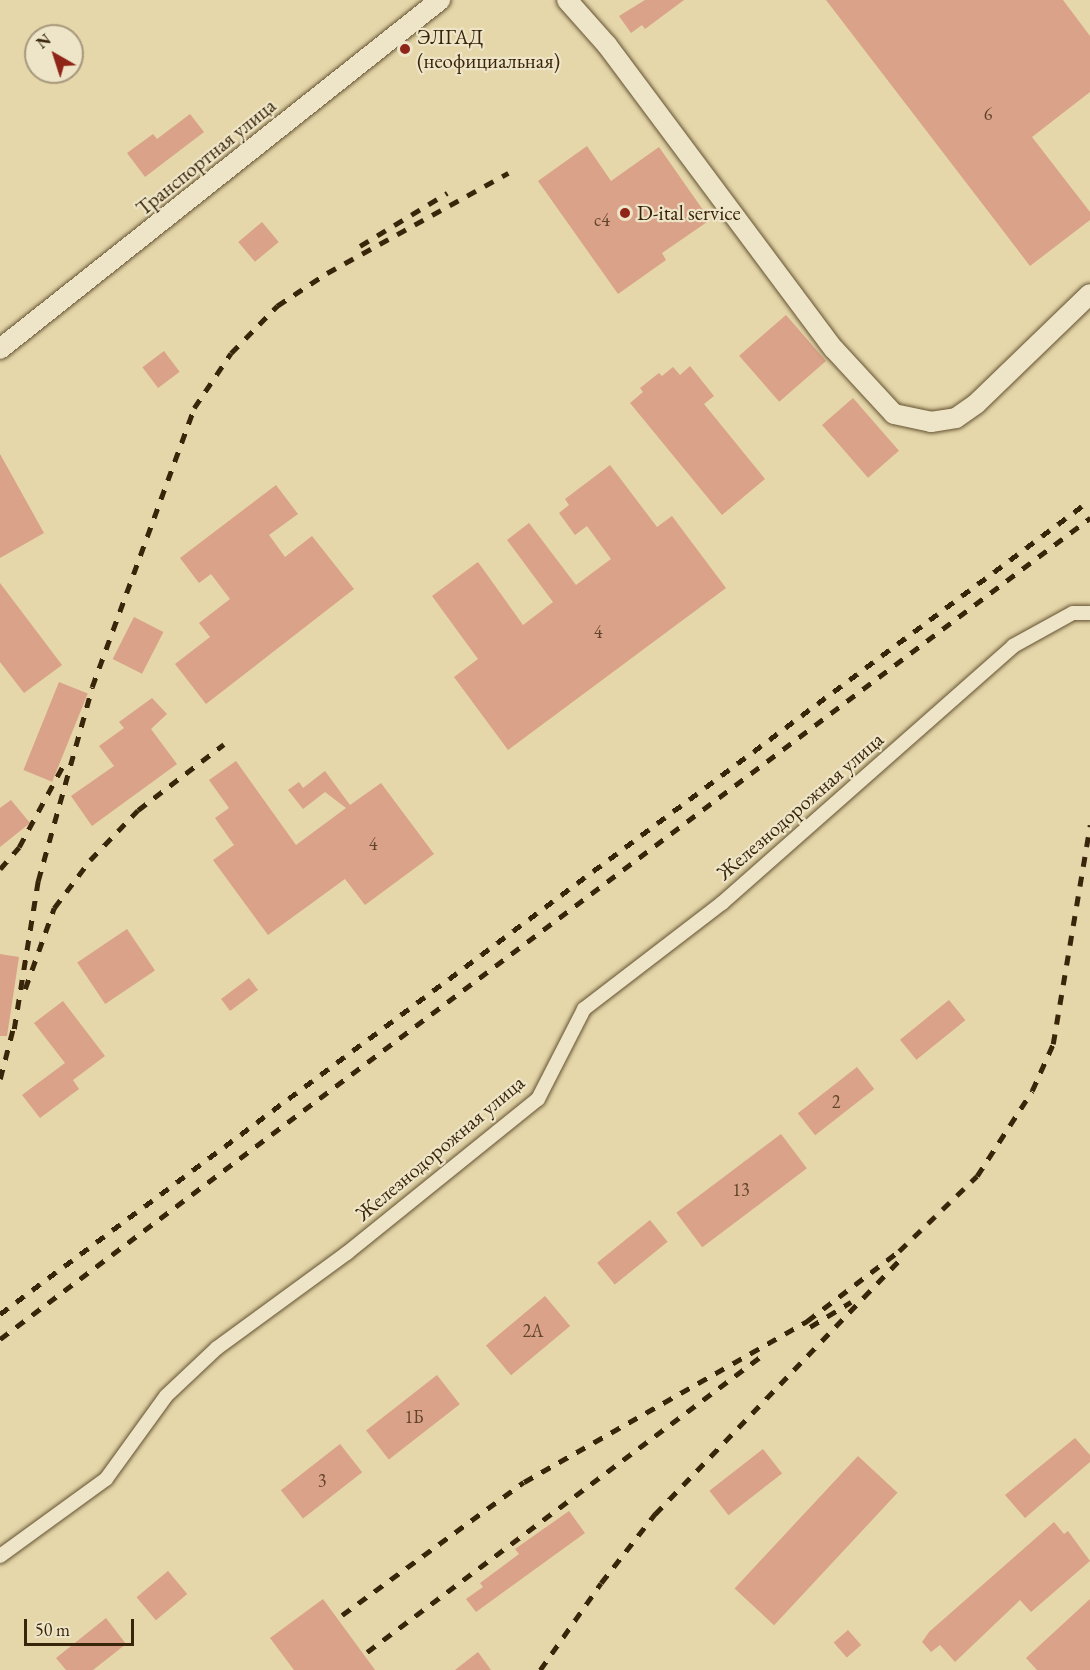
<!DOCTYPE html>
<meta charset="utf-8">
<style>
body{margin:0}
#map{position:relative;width:1090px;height:1670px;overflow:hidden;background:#e5d7aa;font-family:"EB Garamond",serif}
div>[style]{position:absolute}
.building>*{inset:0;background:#d9a289;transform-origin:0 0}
.roads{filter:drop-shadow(0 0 2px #645231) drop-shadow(0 0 2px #645231)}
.street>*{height:14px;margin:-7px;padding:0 7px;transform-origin:7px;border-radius:7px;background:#eee5c8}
.secondary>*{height:20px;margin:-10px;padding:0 10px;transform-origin:10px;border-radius:10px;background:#eee5c8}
.rail>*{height:4.5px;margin-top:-2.25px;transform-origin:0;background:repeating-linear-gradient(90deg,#392509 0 10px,transparent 0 20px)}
.dots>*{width:16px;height:16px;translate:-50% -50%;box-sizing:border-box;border:3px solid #eee5c8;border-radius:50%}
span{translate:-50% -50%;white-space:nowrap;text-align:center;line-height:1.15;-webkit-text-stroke:4.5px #eee5c8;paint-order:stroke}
.number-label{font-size:18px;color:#614429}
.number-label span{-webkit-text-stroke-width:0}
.poi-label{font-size:21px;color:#392509}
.left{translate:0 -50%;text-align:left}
.street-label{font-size:21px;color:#392509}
.north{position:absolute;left:24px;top:24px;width:60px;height:60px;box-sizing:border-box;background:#eee5c8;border:2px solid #a6987c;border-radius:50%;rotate:321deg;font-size:16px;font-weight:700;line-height:24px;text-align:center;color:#392509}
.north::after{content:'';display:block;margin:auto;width:21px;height:27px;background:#8f2418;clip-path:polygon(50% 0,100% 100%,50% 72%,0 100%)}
.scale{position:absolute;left:24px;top:1619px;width:110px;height:27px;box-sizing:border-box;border:3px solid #392509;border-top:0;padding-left:8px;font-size:18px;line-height:21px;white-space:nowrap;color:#392509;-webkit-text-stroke:4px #eee5c8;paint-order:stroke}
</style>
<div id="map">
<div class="building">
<i style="clip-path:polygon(645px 0,684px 0,645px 29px,642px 25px,631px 33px,619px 16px)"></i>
<i style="clip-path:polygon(826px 0,1063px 0,1090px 36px,1090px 92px,1032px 137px,1090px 212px,1090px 220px,1030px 266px)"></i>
<i style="clip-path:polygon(190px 114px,204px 132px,145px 177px,127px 153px,153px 134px,157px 139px)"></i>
<i style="clip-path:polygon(587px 146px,611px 181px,659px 147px,710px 220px,662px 253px,666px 260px,618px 294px,538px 181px)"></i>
<i style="left:262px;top:222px;width:26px;height:31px;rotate:50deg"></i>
<i style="left:786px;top:315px;width:61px;height:62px;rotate:49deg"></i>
<i style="left:164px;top:351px;width:26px;height:27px;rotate:53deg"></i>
<i style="clip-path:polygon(690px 366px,714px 396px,704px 404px,765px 479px,722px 515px,630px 403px,643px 392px,640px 388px,659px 373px,662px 376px,673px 367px,680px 375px)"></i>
<i style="left:853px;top:398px;width:70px;height:41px;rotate:49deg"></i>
<i style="clip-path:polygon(0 454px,44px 533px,0 558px)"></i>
<i style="clip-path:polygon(610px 465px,657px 527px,672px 516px,726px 588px,508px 750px,454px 677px,478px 659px,432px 596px,478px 562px,523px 625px,553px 602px,507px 540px,529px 523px,576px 585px,611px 559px,587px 526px,575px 535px,559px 513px,569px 505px,565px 499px)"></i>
<i style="clip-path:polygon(276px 485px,298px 514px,269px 535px,285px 557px,312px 536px,354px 589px,206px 704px,175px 664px,210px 637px,199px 623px,230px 599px,211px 574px,199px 583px,180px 558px)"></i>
<i style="clip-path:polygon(0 583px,62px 665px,24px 693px,0 662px)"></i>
<i style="left:134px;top:617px;width:33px;height:47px;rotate:27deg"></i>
<i style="left:59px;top:682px;width:31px;height:95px;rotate:22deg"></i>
<i style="clip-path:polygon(152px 698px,167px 714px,151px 729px,177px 764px,92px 826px,71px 796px,114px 766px,99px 746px,124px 728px,119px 722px)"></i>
<i style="clip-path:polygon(236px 761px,296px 845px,346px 808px,325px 792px,303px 809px,288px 790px,299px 782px,303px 788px,325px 771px,350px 805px,381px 783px,434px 854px,365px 905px,345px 879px,268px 935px,213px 860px,234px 845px,215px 818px,229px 808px,209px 780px)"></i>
<i style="clip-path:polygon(11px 800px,30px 823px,0 847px,0 808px)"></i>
<i style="left:127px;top:929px;width:50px;height:60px;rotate:56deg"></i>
<i style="clip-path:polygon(0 954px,19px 957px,7px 1036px,0 1036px)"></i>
<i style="left:249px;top:978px;width:15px;height:35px;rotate:53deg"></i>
<i style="left:949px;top:1000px;width:26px;height:63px;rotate:51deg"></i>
<i style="clip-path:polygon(63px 1001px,105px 1056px,73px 1080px,79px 1089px,40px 1118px,22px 1095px,65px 1063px,34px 1023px)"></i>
<i style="left:857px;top:1067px;width:28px;height:75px;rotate:52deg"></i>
<i style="left:781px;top:1134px;width:43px;height:131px;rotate:53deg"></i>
<i style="left:650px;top:1220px;width:28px;height:68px;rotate:51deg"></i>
<i style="left:545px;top:1296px;width:39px;height:77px;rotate:50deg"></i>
<i style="left:437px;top:1375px;width:37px;height:90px;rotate:52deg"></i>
<i style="clip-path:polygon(1075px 1438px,1090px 1455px,1090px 1462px,1025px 1518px,1005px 1495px)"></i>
<i style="left:340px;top:1444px;width:36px;height:75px;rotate:52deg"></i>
<i style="left:763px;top:1449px;width:31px;height:68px;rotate:52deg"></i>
<i style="left:858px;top:1456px;width:54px;height:181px;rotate:43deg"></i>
<i style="clip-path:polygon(569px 1511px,585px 1533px,476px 1612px,466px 1599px,483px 1587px,480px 1583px,519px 1554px,515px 1549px)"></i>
<i style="clip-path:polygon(1054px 1522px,1064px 1534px,1068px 1531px,1090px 1561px,1031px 1612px,1020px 1600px,955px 1662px,940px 1645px,931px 1652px,922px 1642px,929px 1632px)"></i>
<i style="left:168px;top:1571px;width:30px;height:41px;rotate:50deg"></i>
<i style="clip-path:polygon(323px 1599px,375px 1670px,294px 1670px,270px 1638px)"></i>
<i style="clip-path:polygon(1090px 1599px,1090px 1670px,1037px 1670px,1026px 1658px)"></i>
<i style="clip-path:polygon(106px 1618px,126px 1644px,93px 1670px,66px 1670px,56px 1658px)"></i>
<i style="left:848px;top:1630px;width:20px;height:19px;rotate:49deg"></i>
<i style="clip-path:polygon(478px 1652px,491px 1670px,455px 1670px)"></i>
</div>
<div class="roads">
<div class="street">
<i style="left:0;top:1556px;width:131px;rotate:-36deg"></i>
<i style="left:106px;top:1479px;width:102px;rotate:-54.1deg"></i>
<i style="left:166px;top:1396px;width:70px;rotate:-43.3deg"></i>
<i style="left:217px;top:1348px;width:161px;rotate:-36.2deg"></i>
<i style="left:347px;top:1253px;width:245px;rotate:-38.9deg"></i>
<i style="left:538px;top:1099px;width:101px;rotate:-62.9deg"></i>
<i style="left:584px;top:1009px;width:174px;rotate:-37.5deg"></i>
<i style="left:722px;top:903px;width:388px;rotate:-41.4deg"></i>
<i style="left:1013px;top:646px;width:68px;rotate:-28.8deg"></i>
<i style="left:1073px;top:613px;width:17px"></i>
</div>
<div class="secondary">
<i style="left:567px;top:0;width:60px;rotate:48.4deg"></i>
<i style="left:607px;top:45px;width:379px;rotate:53.3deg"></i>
<i style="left:834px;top:349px;width:88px;rotate:47.3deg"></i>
<i style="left:894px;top:414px;width:38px;rotate:12deg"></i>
<i style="left:931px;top:422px;width:25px;rotate:-9deg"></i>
<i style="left:956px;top:418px;width:24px;rotate:-35deg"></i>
<i style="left:976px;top:404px;width:158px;rotate:-44deg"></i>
<i style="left:0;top:349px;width:562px;rotate:-38.42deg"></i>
</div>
</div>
<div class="rail">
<i style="left:360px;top:246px;width:102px;rotate:-31.3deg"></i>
<i style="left:0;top:869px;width:29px;rotate:-49deg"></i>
<i style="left:19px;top:847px;width:97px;rotate:-61.6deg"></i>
<i style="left:25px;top:989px;width:86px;rotate:-70.3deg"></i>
<i style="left:54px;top:908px;width:60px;rotate:-53.1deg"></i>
<i style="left:90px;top:860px;width:69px;rotate:-46.2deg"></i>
<i style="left:138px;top:810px;width:108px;rotate:-37.5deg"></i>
<i style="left:14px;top:1029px;width:150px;rotate:-80.8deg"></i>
<i style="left:38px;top:881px;width:201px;rotate:-74.4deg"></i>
<i style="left:92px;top:687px;width:297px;rotate:-69.9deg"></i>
<i style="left:194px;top:408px;width:66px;rotate:-56.1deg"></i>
<i style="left:231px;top:353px;width:66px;rotate:-45.6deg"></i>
<i style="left:277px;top:306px;width:60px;rotate:-33.4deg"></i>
<i style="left:327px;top:273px;width:207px;rotate:-28.9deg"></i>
<i style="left:0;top:1079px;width:60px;rotate:-75.5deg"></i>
<i style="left:0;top:1314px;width:1360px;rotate:-36.75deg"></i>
<i style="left:810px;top:1327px;width:48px;rotate:-31.4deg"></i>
<i style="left:0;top:1339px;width:1365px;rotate:-36.99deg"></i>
<i style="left:342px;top:1615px;width:225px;rotate:-36.2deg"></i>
<i style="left:524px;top:1482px;width:326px;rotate:-29.6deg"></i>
<i style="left:807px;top:1321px;width:116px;rotate:-37.3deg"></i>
<i style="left:899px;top:1251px;width:108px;rotate:-43.9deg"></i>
<i style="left:977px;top:1176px;width:101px;rotate:-57.1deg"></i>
<i style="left:1032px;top:1091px;width:51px;rotate:-65.9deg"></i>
<i style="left:1053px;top:1044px;width:222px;rotate:-80.4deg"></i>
<i style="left:367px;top:1652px;width:496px;rotate:-36.9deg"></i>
<i style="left:540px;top:1670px;width:106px;rotate:-55deg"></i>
<i style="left:601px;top:1583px;width:88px;rotate:-52deg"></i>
<i style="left:655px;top:1514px;width:358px;rotate:-46.1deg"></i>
</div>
<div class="dots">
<i style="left:405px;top:49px;background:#8f2418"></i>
<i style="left:625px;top:213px;background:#8f2418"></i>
</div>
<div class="number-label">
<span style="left:988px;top:114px">6</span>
<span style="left:602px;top:220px">с4</span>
<span style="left:598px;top:632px">4</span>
<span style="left:373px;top:844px">4</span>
<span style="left:836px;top:1102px">2</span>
<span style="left:741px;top:1190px">13</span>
<span style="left:533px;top:1331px">2А</span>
<span style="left:414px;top:1417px">1Б</span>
<span style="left:322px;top:1481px">3</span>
</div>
<div class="poi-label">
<span class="left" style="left:417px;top:49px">ЭЛГАД<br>(неофициальная)</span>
<span class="left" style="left:637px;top:213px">D-ital service</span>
</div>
<div class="street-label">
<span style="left:206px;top:157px;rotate:-39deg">Транспортная улица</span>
<span style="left:800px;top:806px;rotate:-41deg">Железнодорожная улица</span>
<span style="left:440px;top:1148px;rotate:-40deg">Железнодорожная улица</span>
</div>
<div class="north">N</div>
<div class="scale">50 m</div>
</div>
